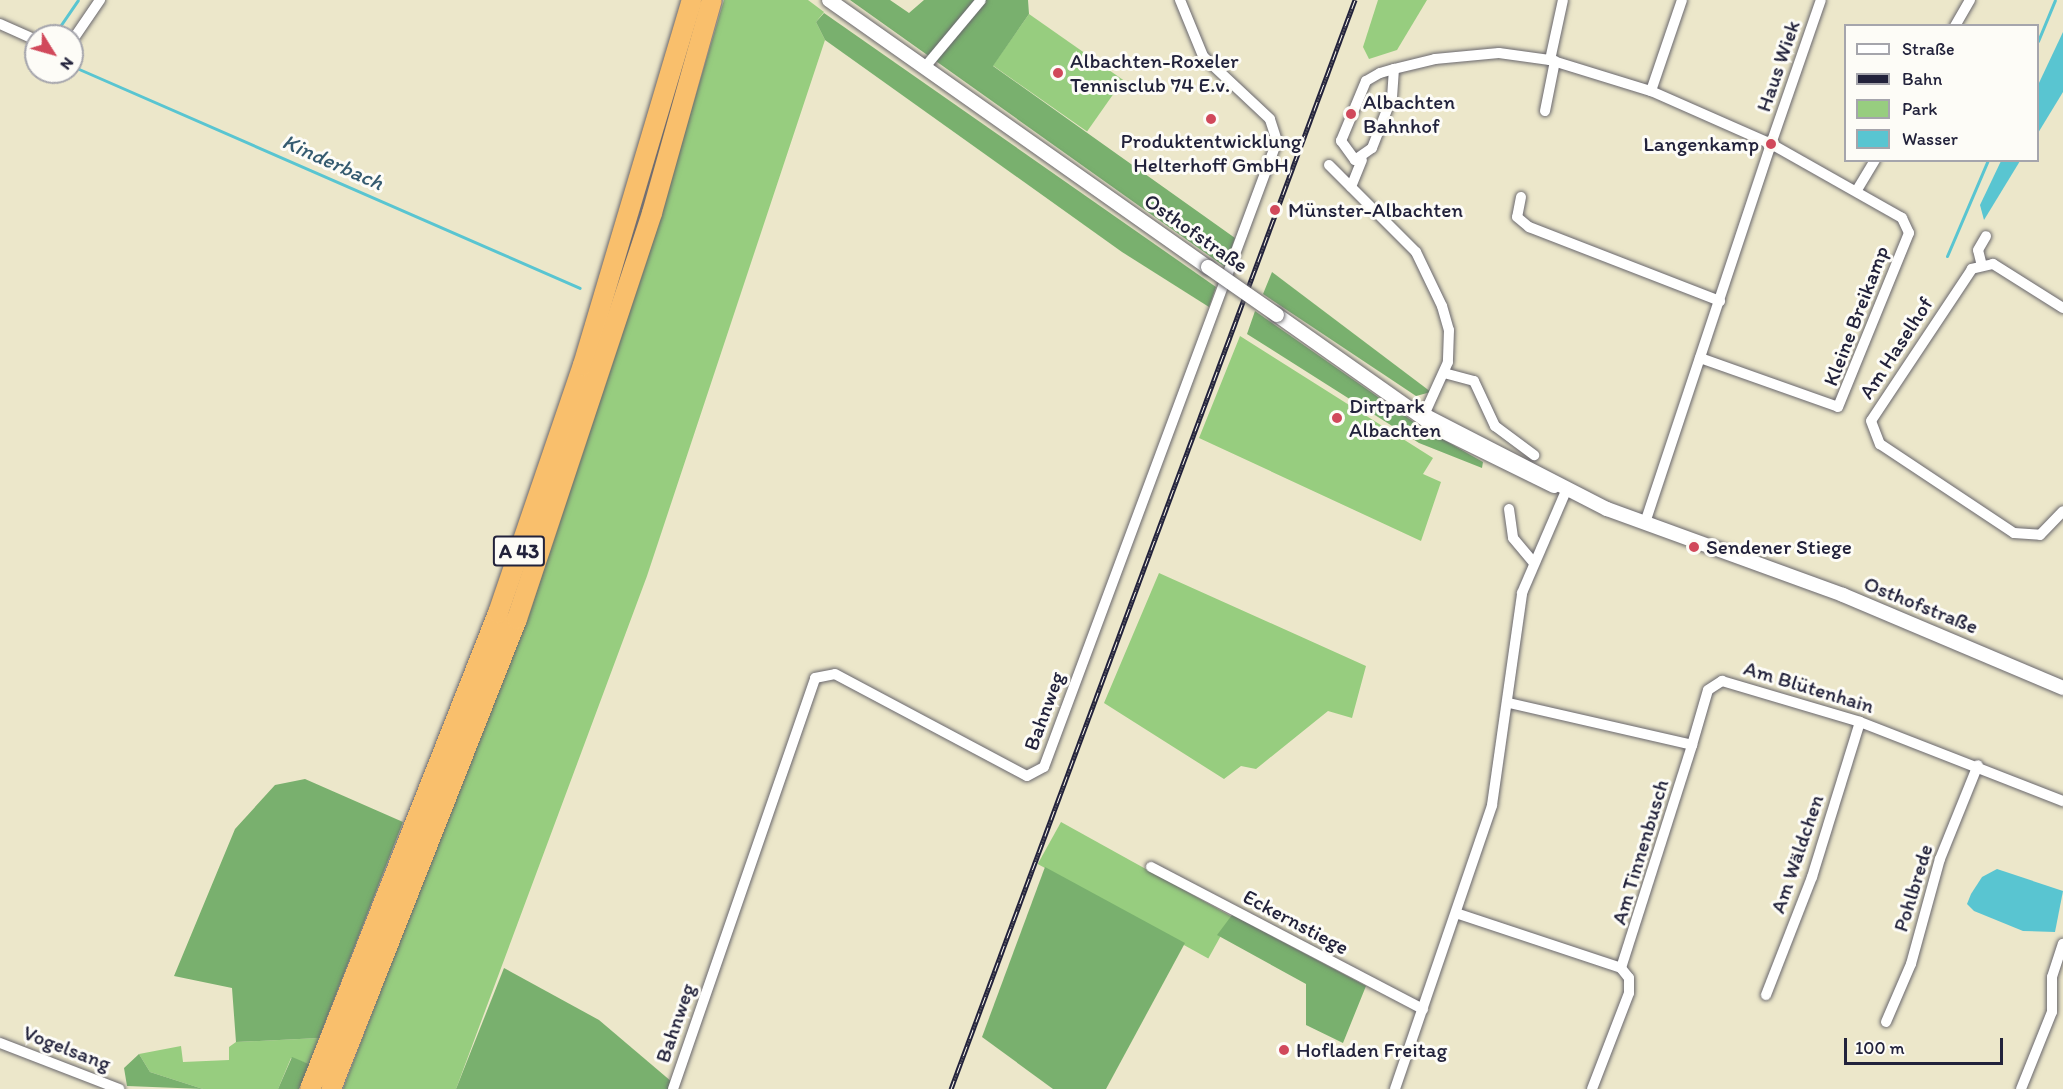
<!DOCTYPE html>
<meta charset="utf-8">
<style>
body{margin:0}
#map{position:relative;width:2063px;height:1089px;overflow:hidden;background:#ece7ca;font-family:Itim,sans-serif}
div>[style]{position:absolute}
.green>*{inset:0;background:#97cd7f;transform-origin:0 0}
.forest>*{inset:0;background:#79b06e}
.water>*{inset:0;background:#59c5d1}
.stream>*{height:3px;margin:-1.5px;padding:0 1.5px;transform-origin:1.5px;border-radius:1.5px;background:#59c5d1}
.roads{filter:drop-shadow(0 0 2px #69676d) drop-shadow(0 0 2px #69676d)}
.minor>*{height:10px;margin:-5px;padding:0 5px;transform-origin:5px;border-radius:5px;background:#fff}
.tertiary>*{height:14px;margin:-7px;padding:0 7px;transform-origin:7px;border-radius:7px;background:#fff}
.motorway>*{height:20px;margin:-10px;padding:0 10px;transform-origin:10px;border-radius:10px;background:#f9bf6c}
.rail>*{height:5px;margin-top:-2.5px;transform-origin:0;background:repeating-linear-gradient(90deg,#fdfcf7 0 9px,#22223b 0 18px);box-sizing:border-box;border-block:2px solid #22223b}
.bridges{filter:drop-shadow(0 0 2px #69676d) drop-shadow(0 0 2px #69676d)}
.tertiary-bridge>*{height:14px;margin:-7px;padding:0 7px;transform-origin:7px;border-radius:7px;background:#fff}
.dots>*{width:16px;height:16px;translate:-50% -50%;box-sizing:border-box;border:3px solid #fdfcf7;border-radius:50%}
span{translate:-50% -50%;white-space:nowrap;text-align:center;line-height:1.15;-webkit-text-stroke:6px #fdfcf7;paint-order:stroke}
.shield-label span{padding:2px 4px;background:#fdfcf7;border:2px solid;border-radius:4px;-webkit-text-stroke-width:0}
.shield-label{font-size:20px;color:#22223b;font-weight:700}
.poi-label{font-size:21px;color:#22223b}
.left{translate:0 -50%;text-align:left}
.right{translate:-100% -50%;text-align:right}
.street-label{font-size:21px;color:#22223b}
.water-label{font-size:22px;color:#355b70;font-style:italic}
.legend{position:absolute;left:1844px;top:24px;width:195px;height:138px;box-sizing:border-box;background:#fdfcf7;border:2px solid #a5a5ac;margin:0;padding:8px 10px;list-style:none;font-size:18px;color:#22223b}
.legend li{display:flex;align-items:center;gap:12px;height:30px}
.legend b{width:30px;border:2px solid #a5a5ac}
.north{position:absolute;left:24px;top:24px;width:60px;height:60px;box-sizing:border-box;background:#fdfcf7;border:2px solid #a5a5ac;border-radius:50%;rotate:127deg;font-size:16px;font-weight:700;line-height:24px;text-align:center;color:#22223b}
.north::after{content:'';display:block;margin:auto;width:21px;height:27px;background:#d1495b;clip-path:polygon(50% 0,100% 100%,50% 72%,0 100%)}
.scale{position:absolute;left:1844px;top:1038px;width:159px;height:27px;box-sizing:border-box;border:3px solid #22223b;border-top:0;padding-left:8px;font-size:18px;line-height:21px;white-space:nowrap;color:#22223b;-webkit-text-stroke:4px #fdfcf7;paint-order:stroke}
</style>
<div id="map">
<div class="green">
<i style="clip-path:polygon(724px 0,808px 0,824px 12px,816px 22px,825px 40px,647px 576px,456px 1089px,343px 1089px,522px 623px,660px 216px)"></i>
<i style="clip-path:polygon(1378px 0,1427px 0,1397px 50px,1369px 59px,1363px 47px)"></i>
<i style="left:1029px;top:14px;width:115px;height:63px;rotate:35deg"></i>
<i style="clip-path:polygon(1240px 336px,1433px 458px,1423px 474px,1441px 482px,1421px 541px,1199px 438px)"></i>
<i style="clip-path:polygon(1159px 573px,1366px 666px,1352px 718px,1328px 711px,1256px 769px,1241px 766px,1224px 779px,1104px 703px)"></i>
<i style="left:1061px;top:822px;width:195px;height:48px;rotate:29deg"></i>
<i style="clip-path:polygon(319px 1038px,309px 1064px,291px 1058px,278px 1089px,203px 1089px,150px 1072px,139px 1054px,181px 1046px,183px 1062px,229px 1060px,229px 1047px,236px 1042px)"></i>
</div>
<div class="forest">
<i style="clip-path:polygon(850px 0,890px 0,909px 13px,924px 0,1028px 0,1029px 14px,993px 66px,1235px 238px,1225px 267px)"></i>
<i style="clip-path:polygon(824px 13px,1216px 287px,1209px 307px,1122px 252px,825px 40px,816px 22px)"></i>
<i style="clip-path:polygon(1272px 272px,1431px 392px,1416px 396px,1263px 294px)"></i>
<i style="clip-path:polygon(1255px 311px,1421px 427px,1483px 462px,1482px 468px,1419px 443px,1247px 334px)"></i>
<i style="clip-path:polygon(305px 779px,403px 822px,319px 1038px,236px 1042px,232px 988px,174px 976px,235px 829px,275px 785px)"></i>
<i style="clip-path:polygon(1045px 867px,1185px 943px,1106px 1089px,1053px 1089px,982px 1037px)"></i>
<i style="clip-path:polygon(1232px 915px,1366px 986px,1343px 1043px,1306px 1025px,1306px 984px,1217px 935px)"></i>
<i style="clip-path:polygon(504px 968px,599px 1020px,672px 1082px,669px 1089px,456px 1089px)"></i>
<i style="clip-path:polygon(139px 1054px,150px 1072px,203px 1089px,127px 1086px,124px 1068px)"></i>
<i style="clip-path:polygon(292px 1057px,309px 1064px,299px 1089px,278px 1089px)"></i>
</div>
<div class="water">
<i style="clip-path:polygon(2063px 32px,2063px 92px,2038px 133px,2038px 85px)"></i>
<i style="clip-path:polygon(2001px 161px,2020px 161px,1984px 220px,1980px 205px)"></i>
<i style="clip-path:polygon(1997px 869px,2063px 891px,2055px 932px,2023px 931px,1974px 911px,1967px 904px,1971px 894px,1982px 877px)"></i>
</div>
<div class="stream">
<i style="left:54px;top:35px;width:42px;rotate:-55.6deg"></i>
<i style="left:2038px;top:41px;width:44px;rotate:-67.5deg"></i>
<i style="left:72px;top:66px;width:554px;rotate:23.61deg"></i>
<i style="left:1947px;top:256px;width:104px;rotate:-66.9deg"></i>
</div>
<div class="roads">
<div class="minor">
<i style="left:0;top:24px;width:39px;rotate:24deg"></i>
<i style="left:1955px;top:26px;width:30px;rotate:-60deg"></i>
<i style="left:72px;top:41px;width:50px;rotate:-55.7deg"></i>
<i style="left:1550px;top:60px;width:61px;rotate:-77.8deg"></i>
<i style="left:925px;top:67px;width:87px;rotate:-50.1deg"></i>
<i style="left:1394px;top:69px;width:28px;rotate:94deg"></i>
<i style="left:1392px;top:97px;width:55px;rotate:111.4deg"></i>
<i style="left:1372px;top:148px;width:21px;rotate:145deg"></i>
<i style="left:1355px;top:160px;width:24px;rotate:-126deg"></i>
<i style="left:1341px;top:141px;width:65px;rotate:-67.4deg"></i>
<i style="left:1366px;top:81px;width:16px;rotate:-30deg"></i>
<i style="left:1380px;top:73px;width:15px;rotate:-16deg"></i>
<i style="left:1394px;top:69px;width:42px;rotate:-13.7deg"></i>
<i style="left:1435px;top:59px;width:64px;rotate:-5.4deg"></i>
<i style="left:1499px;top:53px;width:51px;rotate:7.8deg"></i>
<i style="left:1550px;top:60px;width:106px;rotate:17.1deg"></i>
<i style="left:1651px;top:91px;width:131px;rotate:23.8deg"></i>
<i style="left:1771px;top:144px;width:398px;rotate:108.4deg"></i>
<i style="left:1651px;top:91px;width:96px;rotate:-71.2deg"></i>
<i style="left:1545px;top:111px;width:51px;rotate:-78.7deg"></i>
<i style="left:1329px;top:165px;width:123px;rotate:45deg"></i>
<i style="left:1416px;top:252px;width:60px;rotate:64.3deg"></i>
<i style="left:1442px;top:306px;width:25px;rotate:74deg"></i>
<i style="left:1449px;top:330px;width:32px;rotate:92deg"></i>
<i style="left:1448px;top:362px;width:58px;rotate:114.4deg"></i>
<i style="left:1351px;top:187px;width:29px;rotate:-68deg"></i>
<i style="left:1857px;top:190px;width:35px;rotate:-59deg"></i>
<i style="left:1521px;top:197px;width:20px;rotate:101deg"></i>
<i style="left:1517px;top:217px;width:16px;rotate:40deg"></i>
<i style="left:1529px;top:227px;width:205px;rotate:21.2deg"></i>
<i style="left:1982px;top:266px;width:16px;rotate:-104deg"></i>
<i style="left:1978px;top:250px;width:16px;rotate:-60deg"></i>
<i style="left:2063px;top:308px;width:83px;rotate:-147.8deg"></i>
<i style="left:1993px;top:264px;width:22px;rotate:167deg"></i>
<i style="left:1972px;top:269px;width:182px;rotate:123.6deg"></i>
<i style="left:1871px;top:421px;width:25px;rotate:69deg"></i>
<i style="left:1880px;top:444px;width:161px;rotate:33.6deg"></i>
<i style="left:2014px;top:533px;width:26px;rotate:4deg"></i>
<i style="left:2040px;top:535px;width:33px;rotate:-46deg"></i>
<i style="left:1700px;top:358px;width:146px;rotate:19.5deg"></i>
<i style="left:1838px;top:407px;width:188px;rotate:-67.8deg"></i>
<i style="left:1909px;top:233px;width:17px;rotate:-115deg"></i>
<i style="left:1902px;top:218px;width:150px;rotate:-150.5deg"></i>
<i style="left:1771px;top:144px;width:152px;rotate:-70.9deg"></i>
<i style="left:1444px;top:373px;width:31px;rotate:15deg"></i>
<i style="left:1474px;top:381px;width:50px;rotate:65deg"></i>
<i style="left:1495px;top:426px;width:49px;rotate:36.6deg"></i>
<i style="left:1509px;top:509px;width:29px;rotate:82deg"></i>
<i style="left:1513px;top:538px;width:33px;rotate:50deg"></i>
<i style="left:1509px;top:703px;width:188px;rotate:12.9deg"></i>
<i style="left:1692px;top:745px;width:57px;rotate:-73.8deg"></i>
<i style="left:1708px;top:690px;width:17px;rotate:-33deg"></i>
<i style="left:1722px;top:681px;width:144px;rotate:16.5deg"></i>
<i style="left:1860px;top:722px;width:218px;rotate:21.3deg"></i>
<i style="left:1151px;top:867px;width:307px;rotate:27.6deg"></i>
<i style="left:1456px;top:913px;width:174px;rotate:18.4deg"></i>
<i style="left:1621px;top:968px;width:234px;rotate:-72.3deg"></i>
<i style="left:1766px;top:995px;width:127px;rotate:-68.7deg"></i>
<i style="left:1812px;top:877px;width:162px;rotate:-72.8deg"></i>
<i style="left:1886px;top:1022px;width:63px;rotate:-66.7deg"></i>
<i style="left:1911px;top:964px;width:109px;rotate:-74.6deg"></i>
<i style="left:1940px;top:859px;width:101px;rotate:-68deg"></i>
<i style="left:0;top:1043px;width:128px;rotate:21.1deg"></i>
<i style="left:673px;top:1089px;width:435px;rotate:-70.9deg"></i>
<i style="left:815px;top:678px;width:20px;rotate:-11deg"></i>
<i style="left:835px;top:674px;width:217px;rotate:28deg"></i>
<i style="left:1027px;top:776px;width:19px;rotate:-28deg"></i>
<i style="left:1044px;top:767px;width:668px;rotate:-69.58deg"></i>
<i style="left:1277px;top:141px;width:23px;rotate:-108deg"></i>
<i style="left:1270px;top:119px;width:92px;rotate:-136.8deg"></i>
<i style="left:1203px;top:56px;width:61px;rotate:-112.3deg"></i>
<i style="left:1395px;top:1089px;width:300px;rotate:-71.1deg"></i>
<i style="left:1492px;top:805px;width:214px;rotate:-81.9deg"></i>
<i style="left:1522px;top:593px;width:111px;rotate:-66.7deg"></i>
<i style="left:1592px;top:1089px;width:103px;rotate:-68.9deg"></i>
<i style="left:1629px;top:993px;width:15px;rotate:-90deg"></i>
<i style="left:1629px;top:978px;width:13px;rotate:-129deg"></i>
<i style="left:2021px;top:1089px;width:83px;rotate:-68.1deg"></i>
<i style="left:2052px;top:1012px;width:35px;rotate:-90deg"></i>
<i style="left:2052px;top:977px;width:35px;rotate:-72deg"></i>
</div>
<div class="tertiary">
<i style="left:829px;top:0;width:464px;rotate:35.2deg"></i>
<i style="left:1277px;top:315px;width:199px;rotate:35.2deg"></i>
<i style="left:1440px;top:430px;width:127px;rotate:26.2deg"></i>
<i style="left:1424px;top:415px;width:206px;rotate:27.2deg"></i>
<i style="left:1607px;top:509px;width:251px;rotate:20deg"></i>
<i style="left:1843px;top:595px;width:239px;rotate:22.9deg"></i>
</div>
<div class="motorway">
<i style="left:310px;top:1089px;width:512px;rotate:-68.45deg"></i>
<i style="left:498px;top:613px;width:262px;rotate:-71.1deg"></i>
<i style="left:583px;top:365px;width:381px;rotate:-73.4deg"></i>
<i style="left:331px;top:1089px;width:505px;rotate:-68.41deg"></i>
<i style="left:517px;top:619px;width:428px;rotate:-71.6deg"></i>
<i style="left:652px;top:213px;width:221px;rotate:-74.3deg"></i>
</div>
</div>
<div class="rail">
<i style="left:951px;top:1089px;width:1162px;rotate:-69.65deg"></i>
</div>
<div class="bridges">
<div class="tertiary-bridge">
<i style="left:1208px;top:267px;width:84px;rotate:34.8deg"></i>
</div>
</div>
<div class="dots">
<i style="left:1058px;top:73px;background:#d1495b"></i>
<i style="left:1351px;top:114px;background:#d1495b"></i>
<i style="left:1211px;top:119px;background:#d1495b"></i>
<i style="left:1771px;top:144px;background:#d1495b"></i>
<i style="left:1275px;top:210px;background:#d1495b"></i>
<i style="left:1337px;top:418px;background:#d1495b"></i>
<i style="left:1694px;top:547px;background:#d1495b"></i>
<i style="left:1284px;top:1050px;background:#d1495b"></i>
</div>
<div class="shield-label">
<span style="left:519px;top:551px">A 43</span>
</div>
<div class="poi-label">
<span class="left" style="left:1070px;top:73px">Albachten-Roxeler<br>Tennisclub 74 E.v.</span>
<span class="left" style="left:1363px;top:114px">Albachten<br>Bahnhof</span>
<span style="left:1211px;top:153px">Produktentwicklung<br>Helterhoff GmbH</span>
<span class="right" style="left:1759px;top:144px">Langenkamp</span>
<span class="left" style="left:1288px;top:210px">Münster-Albachten</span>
<span class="left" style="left:1349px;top:418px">Dirtpark<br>Albachten</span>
<span class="left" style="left:1706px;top:547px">Sendener Stiege</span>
<span class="left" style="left:1296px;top:1050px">Hofladen Freitag</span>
</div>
<div class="street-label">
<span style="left:1778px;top:66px;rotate:-71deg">Haus Wiek</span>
<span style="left:1196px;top:233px;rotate:35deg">Osthofstraße</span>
<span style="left:1856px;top:316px;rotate:-69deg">Kleine Breikamp</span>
<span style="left:1896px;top:348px;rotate:-57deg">Am Haselhof</span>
<span style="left:1921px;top:605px;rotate:22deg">Osthofstraße</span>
<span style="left:1809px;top:687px;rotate:17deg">Am Blütenhain</span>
<span style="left:1044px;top:711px;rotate:-70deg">Bahnweg</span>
<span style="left:1640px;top:852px;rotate:-73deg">Am Tinnenbusch</span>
<span style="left:1797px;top:854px;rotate:-71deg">Am Wäldchen</span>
<span style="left:1913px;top:888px;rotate:-73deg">Pohlbrede</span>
<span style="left:1296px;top:922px;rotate:28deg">Eckernstiege</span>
<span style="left:675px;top:1023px;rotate:-71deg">Bahnweg</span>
<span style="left:67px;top:1048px;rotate:21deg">Vogelsang</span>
</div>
<div class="water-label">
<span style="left:333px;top:162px;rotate:24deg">Kinderbach</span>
</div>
<ul class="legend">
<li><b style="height:8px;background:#fff"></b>Straße</li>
<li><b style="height:8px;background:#22223b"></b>Bahn</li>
<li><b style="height:16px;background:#97cd7f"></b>Park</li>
<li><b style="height:16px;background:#59c5d1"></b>Wasser</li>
</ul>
<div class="north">N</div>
<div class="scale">100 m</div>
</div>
